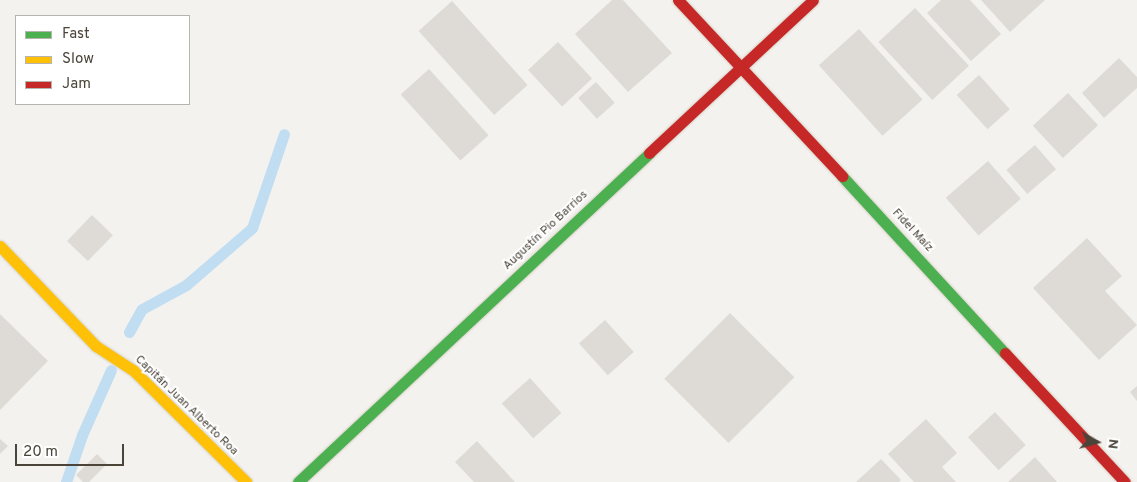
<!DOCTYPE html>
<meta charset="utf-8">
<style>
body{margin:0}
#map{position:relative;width:1137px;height:482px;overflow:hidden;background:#f4f2ee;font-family:Overpass,sans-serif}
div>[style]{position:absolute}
.stream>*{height:11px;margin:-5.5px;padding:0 5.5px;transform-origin:5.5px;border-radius:5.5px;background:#c0ddf1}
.building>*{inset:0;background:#dedbd6;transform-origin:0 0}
.roads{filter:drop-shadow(0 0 1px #d3cfc5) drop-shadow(0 0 1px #d3cfc5)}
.fast>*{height:11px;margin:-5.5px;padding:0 5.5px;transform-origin:5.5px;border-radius:5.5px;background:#4caf50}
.slow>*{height:11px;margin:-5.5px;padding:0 5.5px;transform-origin:5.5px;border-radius:5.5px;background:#ffc107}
.jam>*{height:11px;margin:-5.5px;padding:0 5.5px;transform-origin:5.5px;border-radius:5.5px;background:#c62828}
span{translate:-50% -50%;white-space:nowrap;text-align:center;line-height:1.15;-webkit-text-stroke:4px #fff;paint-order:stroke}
.street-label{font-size:12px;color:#4b4439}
.legend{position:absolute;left:15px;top:15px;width:175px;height:90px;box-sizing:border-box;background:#fff;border:1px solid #b7b4b0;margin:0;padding:6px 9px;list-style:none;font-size:15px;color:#4b4439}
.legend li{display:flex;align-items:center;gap:10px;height:25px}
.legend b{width:25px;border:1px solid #b7b4b0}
.north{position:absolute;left:1072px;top:417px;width:50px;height:50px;-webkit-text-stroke:4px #fff;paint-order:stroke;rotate:97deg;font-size:14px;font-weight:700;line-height:20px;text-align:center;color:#4b4439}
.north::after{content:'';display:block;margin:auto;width:18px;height:22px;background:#4b4439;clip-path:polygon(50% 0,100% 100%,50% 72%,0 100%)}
.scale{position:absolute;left:15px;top:444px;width:109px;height:22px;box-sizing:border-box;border:2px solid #4b4439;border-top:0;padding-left:6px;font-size:15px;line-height:18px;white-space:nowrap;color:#4b4439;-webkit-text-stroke:4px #fff;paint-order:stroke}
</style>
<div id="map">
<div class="stream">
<i style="left:129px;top:332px;width:26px;rotate:-61deg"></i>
<i style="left:142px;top:309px;width:50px;rotate:-28.6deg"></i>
<i style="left:186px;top:285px;width:87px;rotate:-40.8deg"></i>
<i style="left:252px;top:228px;width:99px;rotate:-71.2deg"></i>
<i style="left:66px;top:482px;width:50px;rotate:-71.2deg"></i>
<i style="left:82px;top:435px;width:71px;rotate:-66deg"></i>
</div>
<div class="building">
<i style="clip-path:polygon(612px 0,623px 0,672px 53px,628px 92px,575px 34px)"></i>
<i style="clip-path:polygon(941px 0,970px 0,1001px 34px,971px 61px,927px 13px)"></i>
<i style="clip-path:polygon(981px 0,1045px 0,1010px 32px)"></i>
<i style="left:452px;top:1px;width:113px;height:45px;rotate:48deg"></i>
<i style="left:915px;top:8px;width:79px;height:50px;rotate:47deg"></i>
<i style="left:859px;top:29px;width:95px;height:54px;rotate:48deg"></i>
<i style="left:558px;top:42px;width:50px;height:41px;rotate:47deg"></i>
<i style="clip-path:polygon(1119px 58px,1137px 77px,1137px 88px,1104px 118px,1082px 93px)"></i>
<i style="left:429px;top:69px;width:89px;height:38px;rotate:48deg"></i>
<i style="left:979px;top:75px;width:46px;height:30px;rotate:48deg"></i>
<i style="left:596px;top:82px;width:28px;height:24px;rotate:48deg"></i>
<i style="left:1068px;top:93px;width:44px;height:48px;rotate:47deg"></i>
<i style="left:1035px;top:145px;width:32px;height:38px;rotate:49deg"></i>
<i style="left:988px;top:161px;width:50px;height:56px;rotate:49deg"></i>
<i style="left:92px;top:215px;width:29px;height:36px;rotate:44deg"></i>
<i style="clip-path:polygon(1087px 238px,1122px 276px,1105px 291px,1137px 325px,1099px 360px,1033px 288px)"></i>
<i style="left:730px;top:313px;width:91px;height:93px;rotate:45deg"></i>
<i style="clip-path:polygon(0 314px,48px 361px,0 410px)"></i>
<i style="left:605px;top:320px;width:43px;height:35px;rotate:48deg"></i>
<i style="left:530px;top:378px;width:47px;height:38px;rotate:48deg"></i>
<i style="clip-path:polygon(1137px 386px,1137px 401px,1130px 392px)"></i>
<i style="left:995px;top:412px;width:45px;height:37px;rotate:47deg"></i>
<i style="clip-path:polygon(926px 419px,957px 453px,942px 467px,956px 482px,914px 482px,888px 454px)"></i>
<i style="clip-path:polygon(0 439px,8px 446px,0 454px)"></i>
<i style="clip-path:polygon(477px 441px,515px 482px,474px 482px,455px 462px)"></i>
<i style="clip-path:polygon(97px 454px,107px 464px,89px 482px,83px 482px,76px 475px)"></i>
<i style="clip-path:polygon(1035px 457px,1057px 482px,1008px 482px)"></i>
<i style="clip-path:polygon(881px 459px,901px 480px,899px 482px,856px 482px)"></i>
</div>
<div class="roads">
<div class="fast">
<i style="left:842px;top:176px;width:241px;rotate:47.4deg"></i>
<i style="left:298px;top:482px;width:481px;rotate:-43.1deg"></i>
</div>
<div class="slow">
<i style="left:0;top:246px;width:139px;rotate:46.2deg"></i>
<i style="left:96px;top:346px;width:45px;rotate:33.3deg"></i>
<i style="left:134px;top:371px;width:158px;rotate:44.7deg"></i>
</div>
<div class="jam">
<i style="left:678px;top:0;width:241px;rotate:47deg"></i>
<i style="left:649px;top:153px;width:224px;rotate:-43deg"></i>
<i style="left:1005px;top:353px;width:176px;rotate:47.1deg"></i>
</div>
</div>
<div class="street-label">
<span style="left:546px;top:231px;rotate:-43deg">Augustín Pio Barrios</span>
<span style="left:912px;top:231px;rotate:47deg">Fidel Maíz</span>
<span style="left:186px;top:406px;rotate:44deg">Capitán Juan Alberto Roa</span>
</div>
<ul class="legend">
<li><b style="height:6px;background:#4caf50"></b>Fast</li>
<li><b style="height:6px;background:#ffc107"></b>Slow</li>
<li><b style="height:6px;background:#c62828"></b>Jam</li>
</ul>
<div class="north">N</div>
<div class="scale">20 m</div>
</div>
